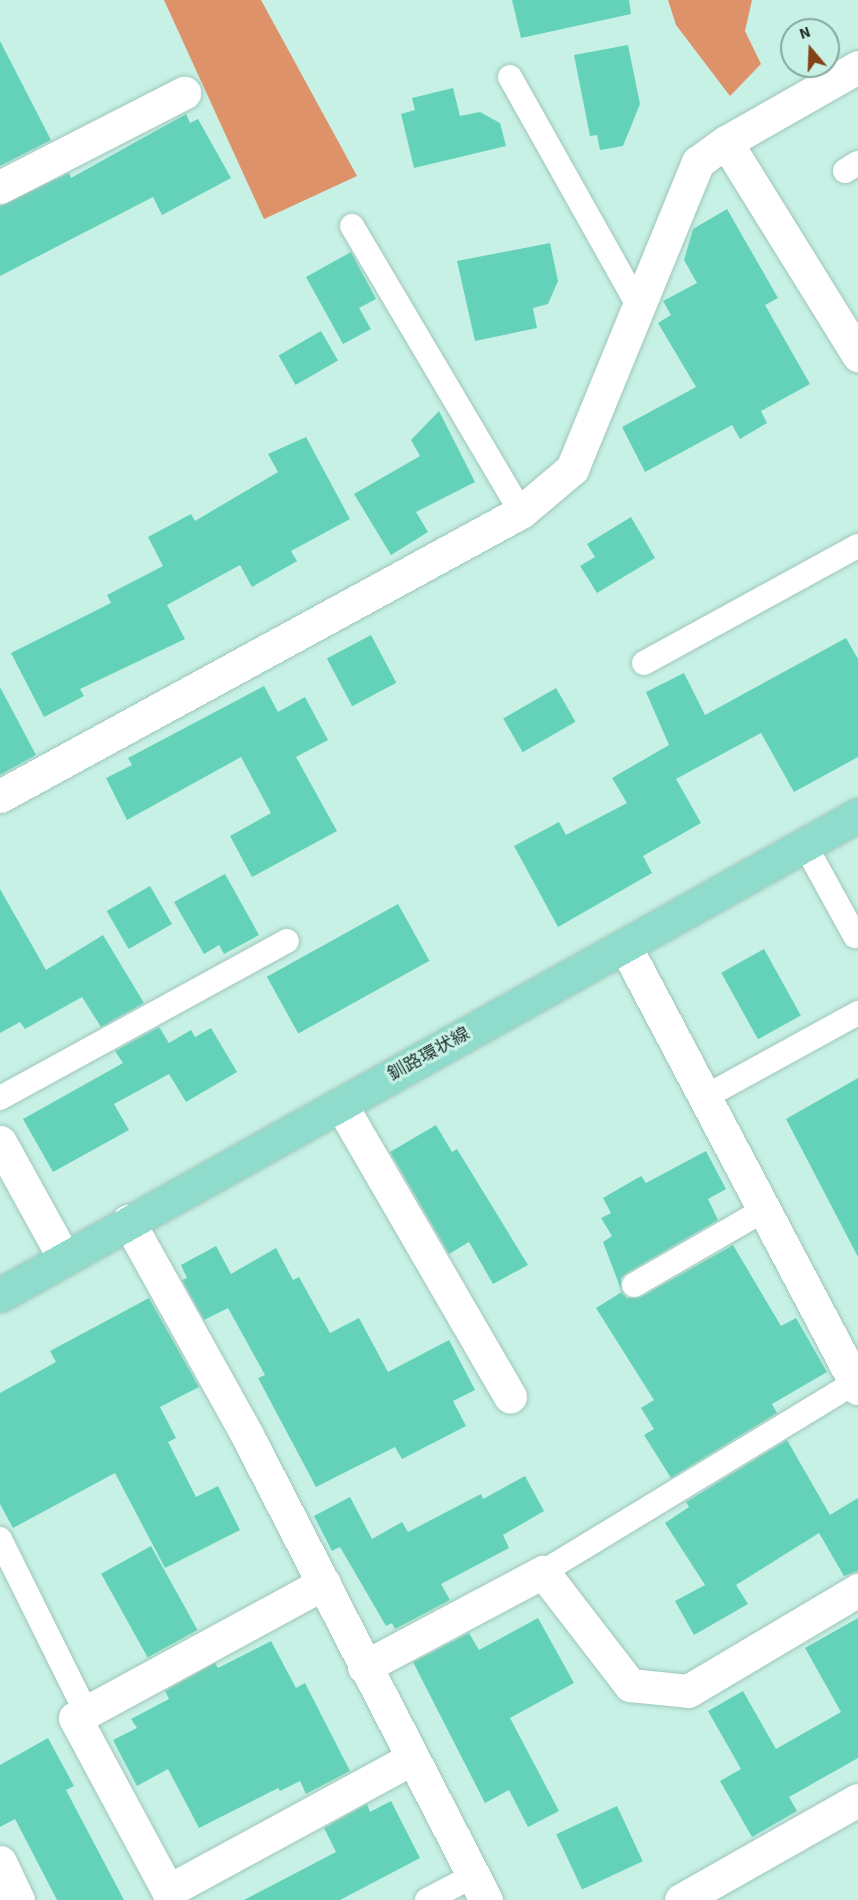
<!DOCTYPE html>
<meta charset="utf-8">
<style>
body{margin:0}
#map{position:relative;width:858px;height:1900px;overflow:hidden;background:#c8f1e6;font-family:"Source Sans 3","Noto Sans JP",sans-serif}
div>[style]{position:absolute}
.forest>*{inset:0;background:#de9269}
.building>*{inset:0;background:#64d2b9;transform-origin:0 0}
.roads{filter:drop-shadow(0 0 2px #9ec6bb) drop-shadow(0 0 2px #9ec6bb)}
.service>*{height:24px;margin:-12px;padding:0 12px;transform-origin:12px;border-radius:12px;background:#fff}
.minor>*{height:33px;margin:-16.5px;padding:0 16.5px;transform-origin:16.5px;border-radius:16.5px;background:#fff}
.primary>*{height:33px;margin:-16.5px;padding:0 16.5px;transform-origin:16.5px;border-radius:16.5px;background:#8fdccc}
span{translate:-50% -50%;white-space:nowrap;text-align:center;line-height:1.15;-webkit-text-stroke:6px #c8f1e6;paint-order:stroke}
.street-label{font-size:18px;color:#243530}
.north{position:absolute;left:780px;top:18px;width:60px;height:60px;box-sizing:border-box;background:#c8f1e6;border:2px solid #86a69d;border-radius:50%;rotate:341deg;font-size:16px;font-weight:700;line-height:24px;text-align:center;color:#243530}
.north::after{content:'';display:block;margin:auto;width:21px;height:27px;background:#864217;clip-path:polygon(50% 0,100% 100%,50% 72%,0 100%)}
</style>
<div id="map">
<div class="forest">
<i style="clip-path:polygon(164px 0,261px 0,357px 176px,264px 219px)"></i>
<i style="clip-path:polygon(668px 0,752px 0,745px 31px,761px 64px,730px 96px,676px 25px)"></i>
</div>
<div class="building">
<i style="clip-path:polygon(512px 0,629px 0,631px 14px,521px 38px)"></i>
<i style="clip-path:polygon(0 41px,51px 140px,0 166px)"></i>
<i style="clip-path:polygon(628px 45px,640px 104px,623px 146px,600px 150px,597px 135px,590px 136px,574px 55px)"></i>
<i style="clip-path:polygon(453px 88px,460px 116px,480px 112px,500px 123px,506px 146px,414px 168px,401px 114px,415px 110px,412px 98px)"></i>
<i style="clip-path:polygon(186px 114px,190px 123px,198px 119px,231px 178px,162px 215px,153px 197px,0 276px,0 206px,69px 173px,71px 178px)"></i>
<i style="clip-path:polygon(727px 209px,778px 298px,765px 305px,810px 384px,761px 411px,767px 423px,740px 439px,732px 425px,645px 472px,622px 427px,696px 387px,658px 323px,671px 315px,663px 301px,697px 283px,684px 260px,693px 229px)"></i>
<i style="clip-path:polygon(550px 243px,558px 281px,548px 304px,533px 308px,537px 328px,475px 341px,457px 261px)"></i>
<i style="clip-path:polygon(351px 252px,376px 299px,359px 308px,371px 329px,343px 344px,306px 277px)"></i>
<i style="left:321px;top:331px;width:34px;height:49px;rotate:60deg"></i>
<i style="clip-path:polygon(439px 411px,475px 482px,416px 512px,428px 532px,391px 555px,354px 494px,420px 456px,411px 440px)"></i>
<i style="clip-path:polygon(306px 437px,350px 519px,291px 551px,297px 561px,252px 587px,240px 565px,167px 605px,185px 639px,80px 689px,84px 696px,44px 717px,11px 653px,111px 603px,107px 595px,163px 566px,148px 537px,191px 514px,195px 521px,278px 472px,268px 454px)"></i>
<i style="clip-path:polygon(631px 517px,655px 558px,597px 593px,580px 566px,595px 557px,587px 544px)"></i>
<i style="left:371px;top:635px;width:54px;height:50px;rotate:62deg"></i>
<i style="clip-path:polygon(846px 638px,858px 659px,858px 757px,794px 792px,761px 733px,676px 779px,701px 823px,643px 856px,652px 873px,558px 927px,514px 846px,559px 822px,566px 835px,627px 803px,612px 778px,669px 745px,646px 692px,684px 673px,705px 715px)"></i>
<i style="clip-path:polygon(264px 686px,278px 712px,305px 697px,328px 740px,296px 757px,337px 831px,252px 877px,230px 836px,271px 813px,241px 757px,127px 820px,106px 778px,132px 765px,128px 758px)"></i>
<i style="clip-path:polygon(0 687px,36px 755px,0 775px)"></i>
<i style="left:556px;top:688px;width:39px;height:61px;rotate:60deg"></i>
<i style="clip-path:polygon(225px 874px,259px 935px,224px 954px,219px 945px,204px 954px,174px 902px)"></i>
<i style="left:150px;top:886px;width:44px;height:50px;rotate:60deg"></i>
<i style="clip-path:polygon(0 889px,46px 970px,103px 935px,144px 1003px,101px 1027px,82px 997px,25px 1029px,20px 1022px,0 1033px)"></i>
<i style="left:398px;top:904px;width:65px;height:150px;rotate:61deg"></i>
<i style="left:764px;top:949px;width:76px;height:49px;rotate:61deg"></i>
<i style="clip-path:polygon(159px 1027px,169px 1043px,191px 1030px,195px 1037px,211px 1028px,237px 1072px,186px 1102px,169px 1074px,114px 1104px,129px 1130px,53px 1172px,23px 1119px,123px 1063px,115px 1051px)"></i>
<i style="clip-path:polygon(858px 1078px,858px 1257px,786px 1119px)"></i>
<i style="clip-path:polygon(436px 1125px,452px 1152px,457px 1149px,528px 1265px,493px 1284px,469px 1242px,449px 1254px,390px 1152px)"></i>
<i style="clip-path:polygon(706px 1151px,726px 1189px,708px 1199px,718px 1220px,627px 1273px,621px 1278px,621px 1292px,627px 1298px,641px 1297px,733px 1245px,781px 1326px,796px 1318px,827px 1372px,772px 1404px,777px 1413px,671px 1478px,644px 1435px,654px 1429px,641px 1408px,654px 1400px,596px 1308px,622px 1292px,603px 1242px,612px 1236px,601px 1218px,611px 1213px,603px 1198px,641px 1176px,646px 1183px)"></i>
<i style="clip-path:polygon(216px 1246px,231px 1274px,276px 1248px,293px 1280px,299px 1277px,330px 1333px,359px 1318px,388px 1372px,449px 1340px,475px 1390px,453px 1401px,466px 1426px,402px 1459px,395px 1447px,316px 1487px,258px 1378px,265px 1375px,228px 1308px,204px 1320px,182px 1280px,187px 1278px,181px 1265px)"></i>
<i style="clip-path:polygon(149px 1298px,199px 1387px,160px 1407px,176px 1438px,168px 1442px,196px 1497px,218px 1486px,240px 1530px,165px 1568px,115px 1473px,13px 1528px,0 1504px,0 1393px,56px 1362px,50px 1351px)"></i>
<i style="clip-path:polygon(787px 1440px,830px 1515px,858px 1498px,858px 1571px,844px 1576px,819px 1533px,736px 1585px,748px 1604px,694px 1635px,675px 1601px,705px 1585px,665px 1523px,689px 1507px,686px 1502px)"></i>
<i style="clip-path:polygon(525px 1476px,544px 1511px,503px 1535px,509px 1548px,441px 1584px,450px 1600px,395px 1629px,392px 1623px,386px 1626px,340px 1547px,332px 1551px,314px 1516px,350px 1497px,372px 1539px,402px 1522px,408px 1532px,481px 1494px,483px 1499px)"></i>
<i style="left:151px;top:1546px;width:96px;height:57px;rotate:61deg"></i>
<i style="clip-path:polygon(538px 1618px,574px 1683px,510px 1718px,559px 1811px,528px 1827px,509px 1790px,485px 1803px,413px 1662px,469px 1633px,479px 1650px)"></i>
<i style="clip-path:polygon(858px 1618px,858px 1758px,789px 1797px,797px 1811px,752px 1837px,720px 1781px,741px 1769px,708px 1711px,743px 1691px,776px 1749px,841px 1712px,805px 1648px)"></i>
<i style="clip-path:polygon(271px 1641px,296px 1688px,305px 1683px,350px 1771px,306px 1794px,300px 1781px,280px 1791px,278px 1788px,199px 1828px,168px 1769px,137px 1786px,113px 1740px,137px 1728px,131px 1719px,169px 1699px,165px 1691px,215px 1663px,218px 1668px)"></i>
<i style="clip-path:polygon(48px 1738px,74px 1786px,66px 1790px,124px 1900px,57px 1900px,15px 1819px,0 1827px,0 1765px)"></i>
<i style="clip-path:polygon(391px 1801px,420px 1858px,340px 1900px,244px 1900px,336px 1852px,324px 1828px,367px 1804px,370px 1812px)"></i>
<i style="left:617px;top:1806px;width:61px;height:67px;rotate:65deg"></i>
</div>
<div class="roads">
<div class="service">
<i style="left:510px;top:77px;width:264px;rotate:60.7deg"></i>
<i style="left:845px;top:171px;width:15px;rotate:-32deg"></i>
<i style="left:352px;top:226px;width:332px;rotate:59.4deg"></i>
<i style="left:644px;top:663px;width:244px;rotate:-28.7deg"></i>
<i style="left:805px;top:845px;width:104px;rotate:61.2deg"></i>
<i style="left:705px;top:1097px;width:175px;rotate:-28.8deg"></i>
<i style="left:0;top:1098px;width:327px;rotate:-28.7deg"></i>
<i style="left:634px;top:1285px;width:150px;rotate:-30deg"></i>
<i style="left:0;top:1539px;width:193px;rotate:63.6deg"></i>
<i style="left:543px;top:1572px;width:365px;rotate:-31.3deg"></i>
<i style="left:427px;top:1900px;width:52px;rotate:-27.6deg"></i>
</div>
<div class="minor">
<i style="left:858px;top:67px;width:152px;rotate:150.4deg"></i>
<i style="left:726px;top:142px;width:251px;rotate:58.2deg"></i>
<i style="left:0;top:187px;width:207px;rotate:-27.1deg"></i>
<i style="left:0;top:796px;width:593px;rotate:-28.6deg"></i>
<i style="left:521px;top:512px;width:67px;rotate:-40.1deg"></i>
<i style="left:572px;top:469px;width:332px;rotate:-67.7deg"></i>
<i style="left:698px;top:162px;width:34px;rotate:-36deg"></i>
<i style="left:625px;top:946px;width:500px;rotate:62.2deg"></i>
<i style="left:341px;top:1105px;width:337px;rotate:59.9deg"></i>
<i style="left:0;top:1142px;width:132px;rotate:61.1deg"></i>
<i style="left:128px;top:1221px;width:247px;rotate:60.9deg"></i>
<i style="left:248px;top:1437px;width:521px;rotate:62.8deg"></i>
<i style="left:324px;top:1583px;width:283px;rotate:151.5deg"></i>
<i style="left:75px;top:1718px;width:196px;rotate:61.7deg"></i>
<i style="left:168px;top:1891px;width:277px;rotate:-28.5deg"></i>
<i style="left:364px;top:1667px;width:203px;rotate:-28deg"></i>
<i style="left:543px;top:1572px;width:143px;rotate:52.4deg"></i>
<i style="left:630px;top:1685px;width:58px;rotate:5.9deg"></i>
<i style="left:688px;top:1691px;width:198px;rotate:-30.7deg"></i>
<i style="left:0;top:1862px;width:42px;rotate:64.7deg"></i>
<i style="left:681px;top:1900px;width:203px;rotate:-29.5deg"></i>
</div>
<div class="primary">
<i style="left:0;top:1295px;width:983px;rotate:-29.22deg"></i>
</div>
</div>
<div class="street-label">
<span style="left:429px;top:1055px;rotate:-29deg">釧路環状線</span>
</div>
<div class="north">N</div>
</div>
